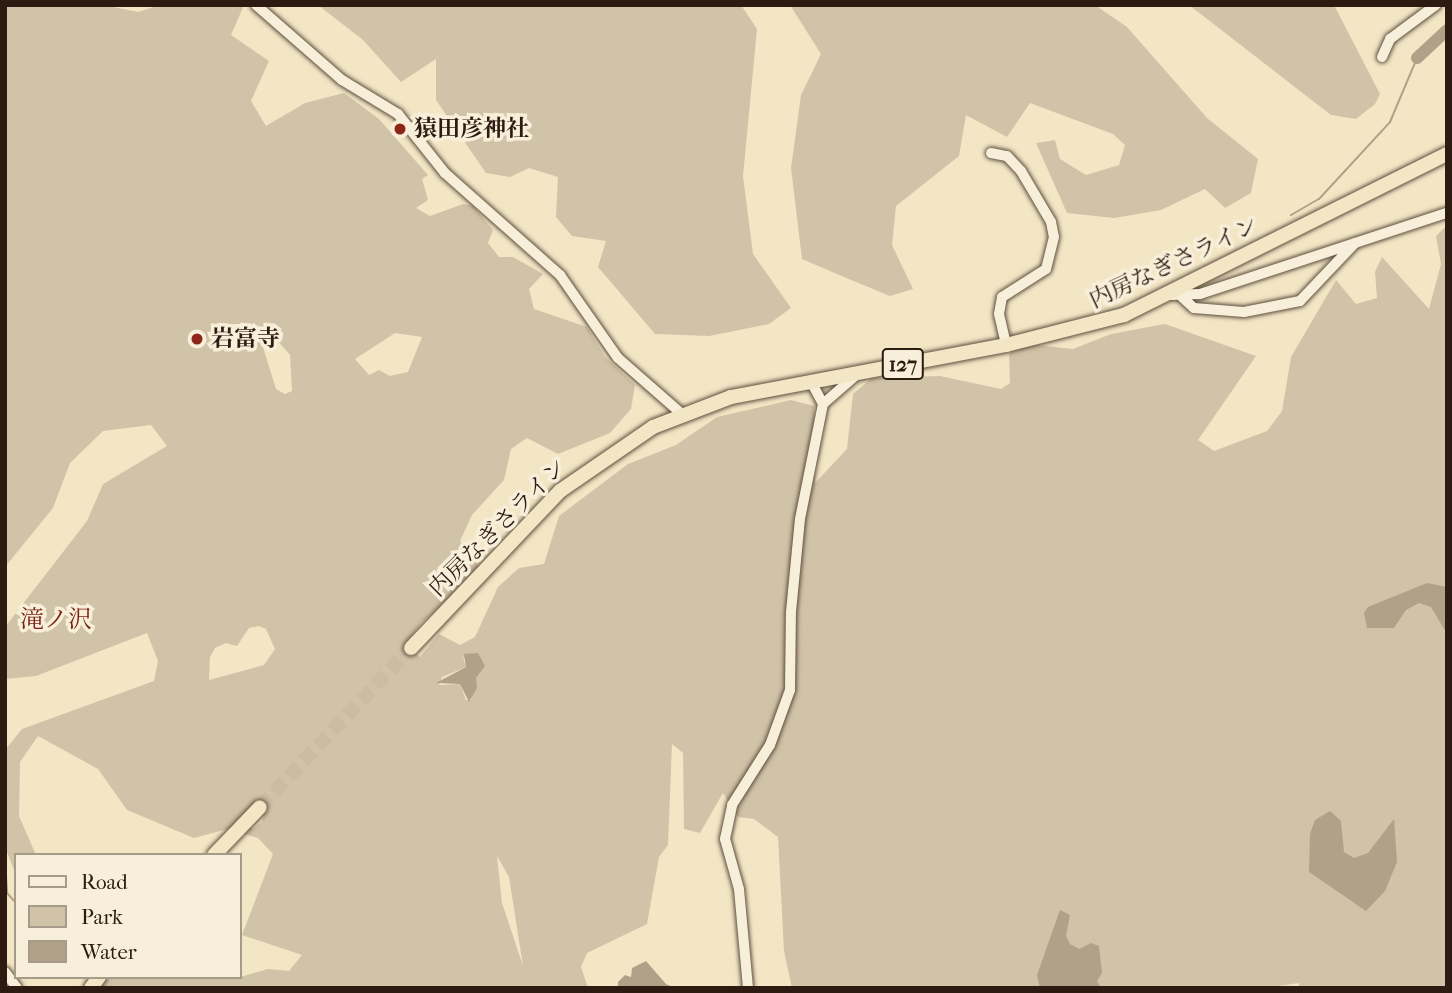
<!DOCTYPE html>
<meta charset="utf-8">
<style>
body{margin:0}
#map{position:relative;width:1452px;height:993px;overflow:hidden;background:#f3e6c5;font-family:"IM FELL French Canon","Noto Serif JP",serif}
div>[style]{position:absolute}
.green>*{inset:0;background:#d1c3a7}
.water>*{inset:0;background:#b0a188}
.stream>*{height:2px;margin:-1px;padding:0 1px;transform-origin:1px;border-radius:1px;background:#b0a188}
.river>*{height:12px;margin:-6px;padding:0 6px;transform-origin:6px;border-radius:6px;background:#b0a188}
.highway-tunnel>*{height:14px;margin-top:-7px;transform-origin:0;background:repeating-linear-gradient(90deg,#cbbda1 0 14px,transparent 0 21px)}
.roads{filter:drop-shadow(0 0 2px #5e4e3f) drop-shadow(0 0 2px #5e4e3f)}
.minor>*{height:10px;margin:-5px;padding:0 5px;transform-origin:5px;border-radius:5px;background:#f7efd9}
.highway>*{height:14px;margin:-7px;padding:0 7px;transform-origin:7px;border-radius:7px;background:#f3e6c5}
.dots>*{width:19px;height:19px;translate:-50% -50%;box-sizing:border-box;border:4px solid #f7efd9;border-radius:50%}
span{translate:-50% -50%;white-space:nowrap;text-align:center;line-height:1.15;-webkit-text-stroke:7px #f7efd9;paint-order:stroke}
.shield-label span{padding:2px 5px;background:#f7efd9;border:2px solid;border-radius:5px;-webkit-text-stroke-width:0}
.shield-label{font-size:21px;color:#2d1b12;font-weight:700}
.poi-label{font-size:23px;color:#2d1b12;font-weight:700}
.left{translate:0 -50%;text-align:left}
.street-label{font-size:23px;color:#2d1b12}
.neighbourhood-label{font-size:24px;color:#7a1f14}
.frame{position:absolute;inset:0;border:7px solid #2d1b12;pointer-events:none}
.legend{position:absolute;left:14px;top:853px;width:228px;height:126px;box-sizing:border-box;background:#f7efd9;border:2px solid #a69a89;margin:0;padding:9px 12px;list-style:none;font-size:21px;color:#2d1b12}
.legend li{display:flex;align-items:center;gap:14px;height:35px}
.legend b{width:35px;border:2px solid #a69a89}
</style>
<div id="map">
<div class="green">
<i style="clip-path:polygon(evenodd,5px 5px,103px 5px,138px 12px,160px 5px,244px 5px,231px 35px,269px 61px,251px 101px,266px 126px,305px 103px,344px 93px,379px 119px,428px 175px,422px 179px,428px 200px,416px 208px,430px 216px,463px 204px,473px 206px,493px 230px,488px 243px,499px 257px,513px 257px,543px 274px,529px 289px,534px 309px,587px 327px,605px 357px,635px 385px,631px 409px,610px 433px,558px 454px,527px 438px,511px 449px,504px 480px,472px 515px,460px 541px,481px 569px,420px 624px,405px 644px,420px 657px,439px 634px,460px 645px,475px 637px,498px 587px,519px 568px,544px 564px,559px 516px,628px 464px,676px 445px,717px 417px,791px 400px,814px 406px,815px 483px,847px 449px,853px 394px,872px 378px,940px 376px,1001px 389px,1010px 383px,1009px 354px,1028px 344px,1073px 349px,1111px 334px,1165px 324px,1256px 356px,1198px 440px,1214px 451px,1267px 431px,1282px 411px,1291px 357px,1336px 280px,1356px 304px,1377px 298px,1375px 272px,1382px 257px,1429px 309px,1441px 264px,1436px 236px,1447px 225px,1447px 988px,1299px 988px,1299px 983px,1264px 988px,792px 988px,784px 951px,778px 837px,754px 819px,738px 817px,723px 793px,700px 833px,684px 829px,683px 753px,672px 744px,668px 845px,659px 857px,647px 924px,587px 953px,581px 967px,588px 988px,97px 988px,105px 977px,240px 977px,268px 969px,289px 971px,302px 955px,242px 935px,273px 854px,258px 838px,242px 833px,246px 826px,253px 829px,262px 822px,264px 814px,256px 807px,235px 827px,194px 838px,127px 810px,98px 769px,38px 736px,20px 762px,19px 816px,36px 855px,16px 855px,16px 875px,5px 847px,5px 750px,22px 729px,154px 681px,158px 661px,147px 633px,36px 676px,5px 679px,5px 627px,87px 521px,103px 484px,167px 446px,151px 425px,103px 431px,70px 463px,53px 508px,5px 567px,5px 5px,395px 333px,422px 337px,408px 372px,390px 376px,379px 370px,369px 375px,355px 359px,395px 333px,5px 5px,264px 336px,276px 339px,290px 355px,292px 391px,285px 394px,276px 389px,261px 341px,264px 336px,5px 5px,259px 626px,266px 629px,275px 649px,264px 665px,209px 680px,210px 657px,215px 648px,226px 643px,237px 646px,249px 628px,259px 626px,5px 5px,463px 656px,476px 677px,471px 700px,466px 700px,460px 684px,439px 685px,442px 677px,466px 667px,463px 656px,5px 5px,497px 856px,509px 877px,523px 966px,502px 903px,497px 856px)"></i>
<i style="clip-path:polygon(318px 5px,741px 5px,757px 29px,743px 176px,753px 254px,791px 308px,769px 324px,709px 336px,655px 334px,598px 267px,606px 241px,572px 236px,556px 217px,558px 177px,529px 168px,510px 177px,486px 173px,436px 100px,436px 59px,401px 82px,363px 40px)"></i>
<i style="clip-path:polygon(790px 5px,1095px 5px,1127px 27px,1207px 118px,1258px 159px,1251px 193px,1225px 208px,1205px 189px,1161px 210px,1114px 218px,1067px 213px,1036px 143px,1055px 140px,1060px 159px,1086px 175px,1119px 165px,1125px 145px,1113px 134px,1030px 103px,1007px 137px,966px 115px,959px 156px,896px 206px,892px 245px,913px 289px,890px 296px,844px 277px,802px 259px,791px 168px,801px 95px,821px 54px)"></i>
<i style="clip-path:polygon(1189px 5px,1334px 5px,1380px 94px,1375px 104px,1356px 119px,1331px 115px)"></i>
</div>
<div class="water">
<i style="clip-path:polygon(1427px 583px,1447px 587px,1447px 634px,1431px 607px,1419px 603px,1406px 610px,1394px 628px,1367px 628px,1364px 613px,1368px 607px)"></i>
<i style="clip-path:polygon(478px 653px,485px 666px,476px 678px,477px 688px,469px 702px,460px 684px,436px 683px,466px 667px,464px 654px)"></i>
<i style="clip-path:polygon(1330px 811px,1341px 821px,1344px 852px,1354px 858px,1368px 853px,1394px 819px,1397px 862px,1385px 891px,1366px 911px,1309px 872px,1310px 834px,1315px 820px)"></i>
<i style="clip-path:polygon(1060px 910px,1070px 915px,1066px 936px,1070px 944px,1079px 949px,1091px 943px,1099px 946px,1102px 973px,1097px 981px,1101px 988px,1040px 988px,1037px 975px)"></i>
<i style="clip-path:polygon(646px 961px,666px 984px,675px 988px,618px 988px,618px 982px,625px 975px,631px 977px,632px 968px)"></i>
</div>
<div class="stream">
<i style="left:1291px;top:215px;width:32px;rotate:-30deg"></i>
<i style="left:1319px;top:199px;width:105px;rotate:-47.3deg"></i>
<i style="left:1390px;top:122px;width:69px;rotate:-67.1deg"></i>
<i style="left:5px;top:862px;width:31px;rotate:86deg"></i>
<i style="left:7px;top:893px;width:13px;rotate:48deg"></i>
<i style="left:17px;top:980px;width:3px;rotate:-90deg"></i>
</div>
<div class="river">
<i style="left:1417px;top:58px;width:41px;rotate:-43deg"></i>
</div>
<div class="highway-tunnel">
<i style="left:260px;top:807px;width:219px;rotate:-46.5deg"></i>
</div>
<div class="roads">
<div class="minor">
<i style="left:256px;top:5px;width:114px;rotate:41.1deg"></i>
<i style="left:342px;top:80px;width:66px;rotate:31.3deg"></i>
<i style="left:398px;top:114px;width:75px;rotate:51.5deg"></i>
<i style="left:445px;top:173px;width:154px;rotate:41.6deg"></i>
<i style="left:560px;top:275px;width:101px;rotate:55.1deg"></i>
<i style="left:618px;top:358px;width:86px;rotate:41.2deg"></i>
<i style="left:1382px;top:57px;width:20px;rotate:-66deg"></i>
<i style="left:1390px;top:39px;width:57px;rotate:-36.5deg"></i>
<i style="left:991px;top:153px;width:16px;rotate:11deg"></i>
<i style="left:1007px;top:156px;width:21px;rotate:47deg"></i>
<i style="left:1021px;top:171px;width:59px;rotate:59.5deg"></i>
<i style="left:1051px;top:222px;width:15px;rotate:79deg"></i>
<i style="left:1054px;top:237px;width:33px;rotate:104deg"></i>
<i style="left:1046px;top:269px;width:52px;rotate:147.5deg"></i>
<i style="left:1002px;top:297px;width:17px;rotate:100deg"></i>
<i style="left:999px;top:314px;width:32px;rotate:77deg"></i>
<i style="left:1170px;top:295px;width:30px;rotate:-2deg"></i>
<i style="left:1200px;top:294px;width:260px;rotate:-18.2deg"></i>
<i style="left:1182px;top:297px;width:16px;rotate:43deg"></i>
<i style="left:1194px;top:308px;width:50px;rotate:4.6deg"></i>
<i style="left:1244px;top:312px;width:57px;rotate:-11.1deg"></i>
<i style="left:1300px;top:301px;width:80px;rotate:-46.5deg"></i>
<i style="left:823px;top:404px;width:41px;rotate:-41.1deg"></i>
<i style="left:5px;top:972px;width:20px;rotate:53deg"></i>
<i style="left:748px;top:988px;width:99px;rotate:-95.2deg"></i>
<i style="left:739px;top:889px;width:52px;rotate:-105.6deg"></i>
<i style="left:725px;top:839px;width:35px;rotate:-78deg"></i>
<i style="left:732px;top:805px;width:71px;rotate:-57.7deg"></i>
<i style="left:770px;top:745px;width:59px;rotate:-70deg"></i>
<i style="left:790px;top:690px;width:78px;rotate:-89.3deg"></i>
<i style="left:791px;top:612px;width:93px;rotate:-84.5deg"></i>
<i style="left:800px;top:519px;width:117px;rotate:-78.7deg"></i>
<i style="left:823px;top:404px;width:26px;rotate:-118deg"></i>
</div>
<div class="highway">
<i style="left:411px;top:648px;width:216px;rotate:-46.5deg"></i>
<i style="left:560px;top:491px;width:113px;rotate:-34.5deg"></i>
<i style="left:653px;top:427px;width:84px;rotate:-21deg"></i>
<i style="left:731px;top:397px;width:280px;rotate:-10.7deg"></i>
<i style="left:1006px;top:345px;width:122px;rotate:-14.3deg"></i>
<i style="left:1124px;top:315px;width:361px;rotate:-26.5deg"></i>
<i style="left:214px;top:855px;width:66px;rotate:-46.2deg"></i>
<i style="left:91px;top:988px;width:14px;rotate:-54deg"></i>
</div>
</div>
<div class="dots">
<i style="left:400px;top:129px;background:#8f2418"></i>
<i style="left:197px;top:339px;background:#8f2418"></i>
</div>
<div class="shield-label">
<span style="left:903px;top:364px">127</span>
</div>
<div class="poi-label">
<span class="left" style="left:414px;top:129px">猿田彦神社</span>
<span class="left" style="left:211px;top:339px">岩富寺</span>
</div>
<div class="street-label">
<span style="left:1174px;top:263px;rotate:-25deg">内房なぎさライン</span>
<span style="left:498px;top:528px;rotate:-45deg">内房なぎさライン</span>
</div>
<div class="neighbourhood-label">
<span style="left:56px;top:620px">滝ノ沢</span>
</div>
<div class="frame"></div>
<ul class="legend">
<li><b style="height:9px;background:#f7efd9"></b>Road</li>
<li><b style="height:19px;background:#d1c3a7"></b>Park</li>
<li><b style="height:19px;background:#b0a188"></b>Water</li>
</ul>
</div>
